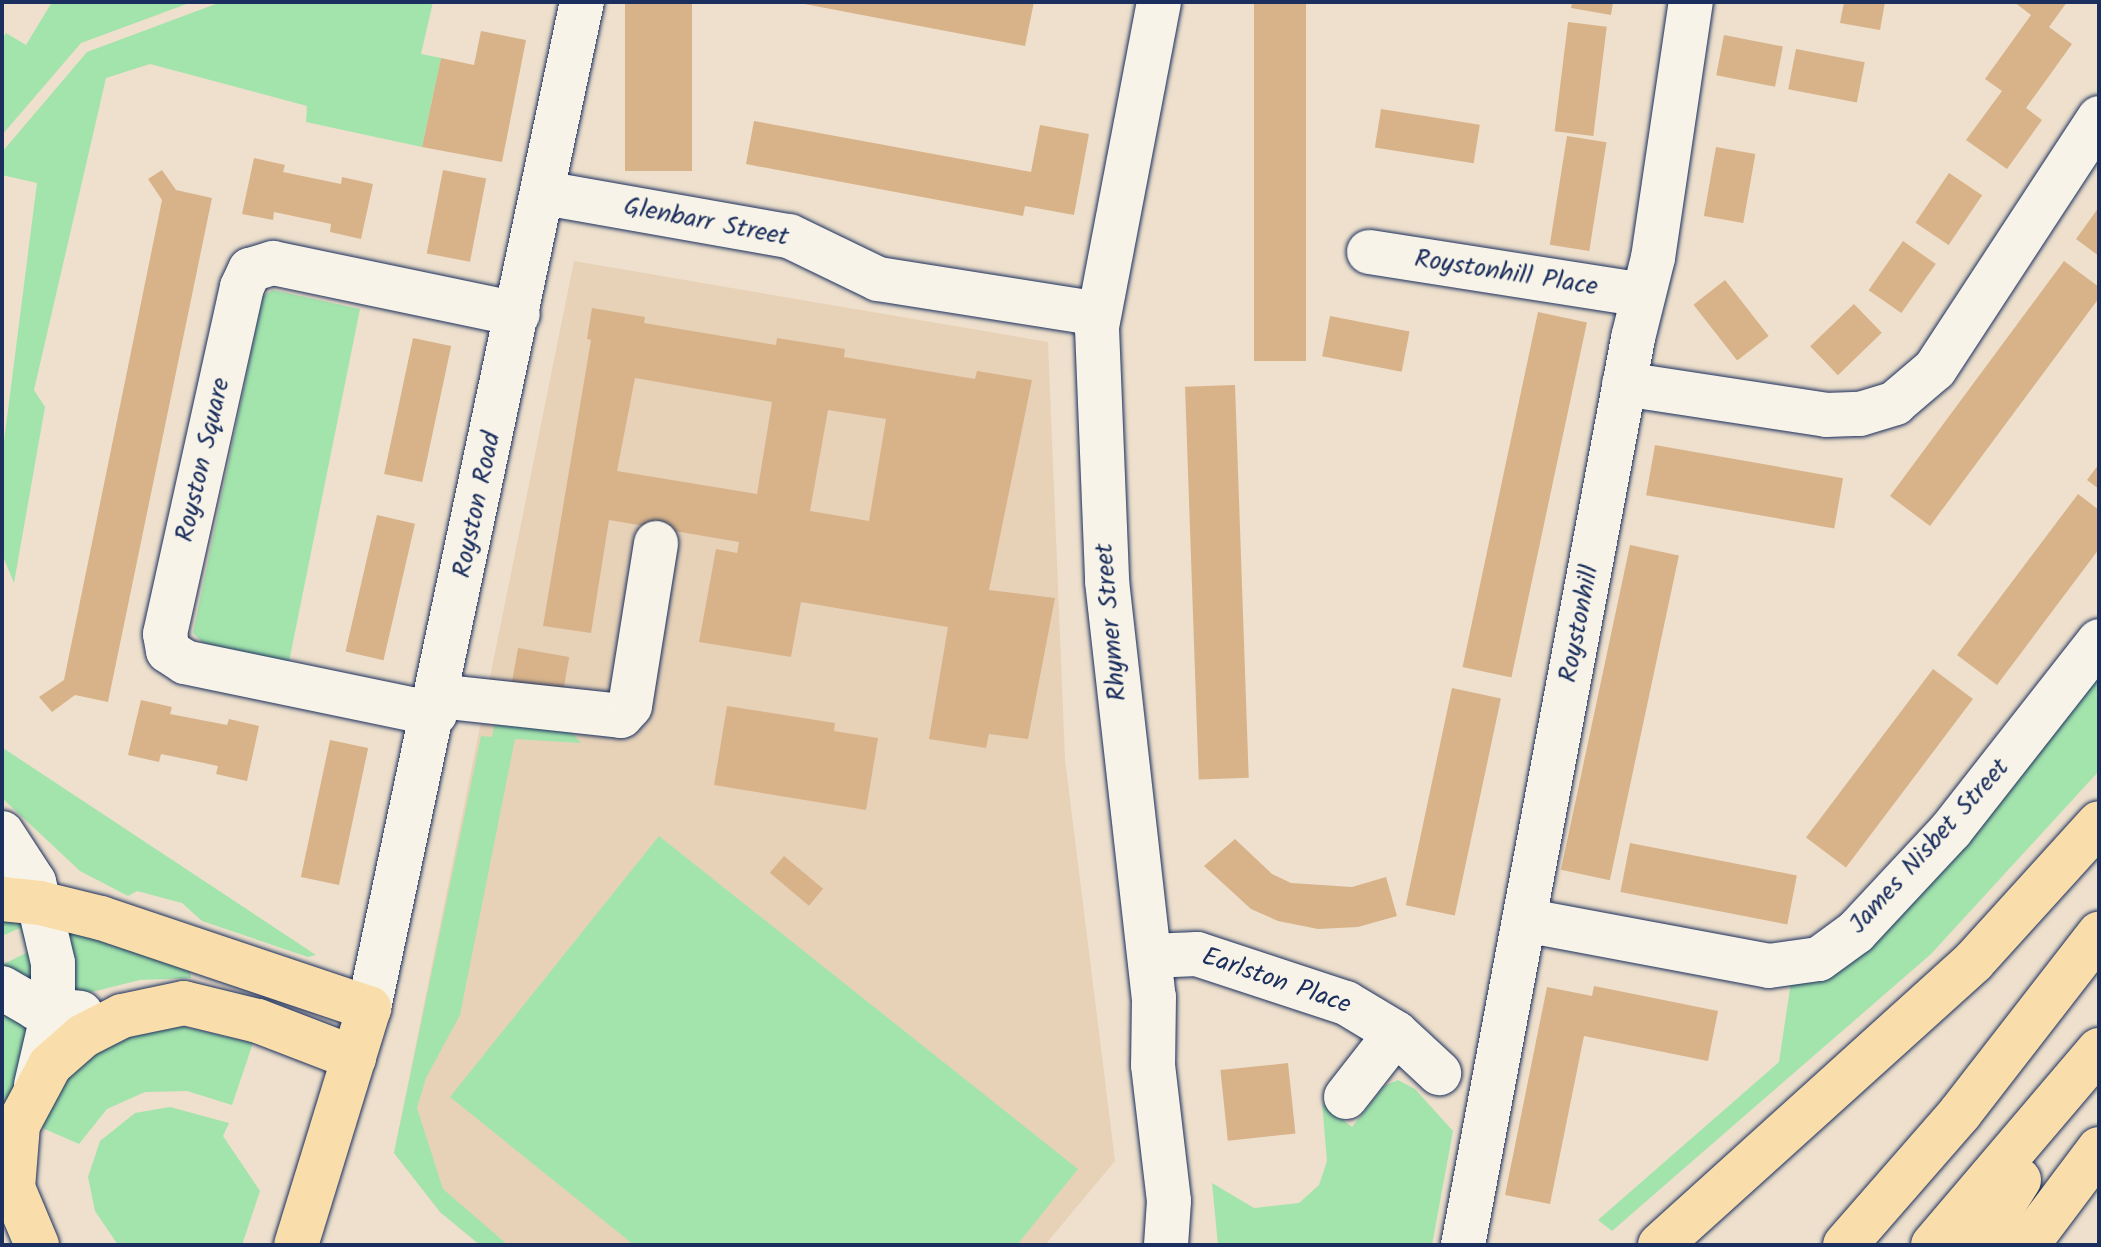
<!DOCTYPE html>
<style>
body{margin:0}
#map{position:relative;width:2101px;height:1247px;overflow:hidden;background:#eee0cc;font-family:Kalam,sans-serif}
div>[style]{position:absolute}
.built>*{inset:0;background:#e7d2b8}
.green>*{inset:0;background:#a3e4ad}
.building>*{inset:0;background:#d8b38a;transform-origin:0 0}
.roads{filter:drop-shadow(0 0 2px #1b2f5e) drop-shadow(0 0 2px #1b2f5e)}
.minor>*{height:44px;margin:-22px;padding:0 22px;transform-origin:22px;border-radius:22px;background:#f7f3e8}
.major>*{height:44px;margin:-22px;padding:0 22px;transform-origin:22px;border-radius:22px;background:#f9deab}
.highway>*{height:44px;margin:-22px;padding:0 22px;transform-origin:22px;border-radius:22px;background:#f9deab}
span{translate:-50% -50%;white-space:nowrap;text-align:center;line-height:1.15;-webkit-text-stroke:6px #f7f3e8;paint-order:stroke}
.street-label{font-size:26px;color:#1b2f5e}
.frame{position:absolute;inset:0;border:4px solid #1b2f5e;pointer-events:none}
</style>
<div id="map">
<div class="built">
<i style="clip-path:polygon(574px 261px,1048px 342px,1065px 759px,1115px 1161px,1045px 1245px,480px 1245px,440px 1212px,394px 1153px)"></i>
</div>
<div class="green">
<i style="clip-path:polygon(52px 2px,192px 2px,81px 43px,2px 135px,2px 39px,6px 33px,26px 45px)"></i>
<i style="clip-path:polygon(221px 2px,433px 2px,421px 54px,441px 58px,422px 147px,306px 122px,307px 106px,150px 64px,106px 78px,34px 390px,45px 407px,14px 583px,2px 554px,2px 457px,37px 183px,2px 175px,2px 152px,87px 52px)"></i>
<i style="clip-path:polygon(273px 290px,360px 309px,289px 662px,203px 643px,193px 633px,263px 296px)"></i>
<i style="clip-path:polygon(2099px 668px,2099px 771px,1931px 954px,1612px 1231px,1598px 1220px,1779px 1062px,1791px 982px)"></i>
<i style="clip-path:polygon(495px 722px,571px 732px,581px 743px,515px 739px,460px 1015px,426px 1078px,417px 1108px,443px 1189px,508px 1245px,480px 1245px,440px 1212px,394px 1153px,481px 736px,492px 737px)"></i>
<i style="clip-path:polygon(2px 747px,3px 748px,316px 955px,308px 957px,202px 921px,182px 903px,137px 891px,128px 896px,80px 871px,2px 798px)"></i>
<i style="clip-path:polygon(659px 836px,1078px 1169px,1017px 1245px,634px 1245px,450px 1097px)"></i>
<i style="clip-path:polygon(2px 918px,29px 921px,40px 983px,13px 977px,2px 965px,28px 952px,20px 928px,2px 936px)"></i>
<i style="clip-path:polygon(67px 930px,190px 969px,191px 978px,140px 980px,68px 998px)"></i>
<i style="clip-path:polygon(2px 1004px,38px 1022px,2px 1120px)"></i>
<i style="clip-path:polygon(164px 1022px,253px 1043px,232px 1105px,187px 1091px,145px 1092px,107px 1109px,79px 1144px,31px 1123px,75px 1056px)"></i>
<i style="clip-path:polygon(1398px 1080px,1415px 1089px,1453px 1131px,1432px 1245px,1218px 1245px,1212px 1183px,1254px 1208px,1299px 1203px,1319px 1185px,1327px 1161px,1322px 1103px,1352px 1127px,1384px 1086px)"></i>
<i style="clip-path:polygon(170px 1107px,229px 1123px,223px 1136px,260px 1191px,242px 1245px,118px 1245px,95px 1211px,88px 1177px,100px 1141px,135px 1113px)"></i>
</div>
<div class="building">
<i style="left:625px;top:2px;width:67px;height:169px"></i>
<i style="clip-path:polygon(794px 2px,1034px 2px,1025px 46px)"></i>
<i style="left:1254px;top:2px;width:52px;height:359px"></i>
<i style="clip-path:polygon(1572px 2px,1613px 2px,1611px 15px,1571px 8px)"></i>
<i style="clip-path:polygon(1844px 2px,1885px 2px,1880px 30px,1840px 23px)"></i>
<i style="clip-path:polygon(2014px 2px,2067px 2px,2049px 27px,2072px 44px,2026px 108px,2042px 120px,2007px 169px,1966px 140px,2002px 91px,1985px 79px,2031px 15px)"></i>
<i style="left:1568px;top:22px;width:39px;height:110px;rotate:7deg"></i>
<i style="clip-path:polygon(481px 31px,526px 40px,502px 162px,422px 147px,441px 58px,474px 65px)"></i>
<i style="left:1724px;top:35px;width:60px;height:41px;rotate:11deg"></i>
<i style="left:1796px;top:49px;width:70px;height:41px;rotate:11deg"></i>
<i style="left:1381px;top:109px;width:100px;height:39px;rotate:9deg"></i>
<i style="clip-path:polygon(754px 121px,1031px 172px,1040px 125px,1089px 134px,1074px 215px,1025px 206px,1023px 216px,746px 164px)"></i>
<i style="left:1567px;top:136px;width:40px;height:110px;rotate:9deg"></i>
<i style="left:1716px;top:147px;width:40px;height:70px;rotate:10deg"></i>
<i style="clip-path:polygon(254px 158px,285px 165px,283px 172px,341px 184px,342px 177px,373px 184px,361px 239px,330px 232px,331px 224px,274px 212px,273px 220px,242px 214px)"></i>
<i style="clip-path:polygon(162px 170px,176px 190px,212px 198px,108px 702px,75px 695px,52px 712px,39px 697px,64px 680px,162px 200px,148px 179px)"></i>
<i style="left:443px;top:170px;width:44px;height:85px;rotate:11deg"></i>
<i style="left:1949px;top:173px;width:40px;height:60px;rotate:34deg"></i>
<i style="clip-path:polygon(2099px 207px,2099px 256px,2076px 239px)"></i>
<i style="left:1903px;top:241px;width:40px;height:60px;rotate:35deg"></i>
<i style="clip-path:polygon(2064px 261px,2099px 287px,2099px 298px,1930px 526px,1890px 496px)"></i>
<i style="left:1725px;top:280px;width:71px;height:40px;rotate:52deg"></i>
<i style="left:1854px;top:304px;width:40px;height:61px;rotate:46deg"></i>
<i style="clip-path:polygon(evenodd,592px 308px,645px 317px,644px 323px,776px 345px,777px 338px,845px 349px,844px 357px,975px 379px,977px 371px,1032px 380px,989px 590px,1055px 598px,1028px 739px,989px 734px,986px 748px,929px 739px,948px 627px,801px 602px,791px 657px,699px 642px,716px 549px,737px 553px,739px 542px,609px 520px,591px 633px,543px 626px,591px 340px,587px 339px,592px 308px,635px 378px,772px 402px,757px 494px,617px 471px,635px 378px,592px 308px,828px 410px,886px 419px,869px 521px,810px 511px,828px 410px)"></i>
<i style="left:1538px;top:312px;width:50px;height:363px;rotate:12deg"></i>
<i style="left:1330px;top:316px;width:81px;height:41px;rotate:11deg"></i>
<i style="left:413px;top:338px;width:39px;height:139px;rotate:12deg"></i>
<i style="left:1235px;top:385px;width:393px;height:50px;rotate:88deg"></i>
<i style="left:1655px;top:445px;width:191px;height:51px;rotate:10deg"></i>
<i style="clip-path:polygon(2099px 464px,2099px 489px,2087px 480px)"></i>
<i style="clip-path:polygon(2078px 494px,2099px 510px,2099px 549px,1997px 685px,1957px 655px)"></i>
<i style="left:377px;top:515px;width:39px;height:140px;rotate:13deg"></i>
<i style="left:1630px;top:545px;width:50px;height:332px;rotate:12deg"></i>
<i style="left:518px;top:648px;width:52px;height:41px;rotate:10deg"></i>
<i style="left:1933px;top:669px;width:50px;height:211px;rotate:37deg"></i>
<i style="left:1452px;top:688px;width:50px;height:222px;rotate:12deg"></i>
<i style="clip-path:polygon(141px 700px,172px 707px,170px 714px,227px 725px,229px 719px,259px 726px,247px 781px,216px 774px,218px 766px,190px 760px,161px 754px,159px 762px,128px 755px)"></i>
<i style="clip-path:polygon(727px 706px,835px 723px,834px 731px,878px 738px,866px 810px,714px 785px)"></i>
<i style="left:330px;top:740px;width:39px;height:140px;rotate:12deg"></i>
<i style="clip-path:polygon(1235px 839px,1272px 874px,1291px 883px,1352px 887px,1386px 877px,1397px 916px,1358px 927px,1318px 929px,1278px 921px,1251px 909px,1204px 866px)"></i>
<i style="left:1630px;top:843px;width:170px;height:50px;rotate:11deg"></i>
<i style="left:784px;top:856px;width:51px;height:22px;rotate:40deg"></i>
<i style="clip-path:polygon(1594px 986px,1718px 1011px,1708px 1061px,1584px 1036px,1550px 1204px,1505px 1195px,1547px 987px,1592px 996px)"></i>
<i style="left:1288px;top:1063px;width:71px;height:68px;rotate:84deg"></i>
</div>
<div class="roads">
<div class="minor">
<i style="left:1159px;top:2px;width:332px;rotate:100.8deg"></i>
<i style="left:1097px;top:328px;width:253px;rotate:87.7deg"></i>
<i style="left:1107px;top:581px;width:419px;rotate:83.6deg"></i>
<i style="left:1154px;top:997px;width:68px;rotate:90.8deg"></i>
<i style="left:1153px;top:1065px;width:137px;rotate:83.3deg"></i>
<i style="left:1169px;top:1201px;width:44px;rotate:93.9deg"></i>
<i style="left:544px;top:193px;width:249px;rotate:10deg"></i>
<i style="left:789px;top:236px;width:99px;rotate:25.8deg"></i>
<i style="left:878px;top:279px;width:223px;rotate:9deg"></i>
<i style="left:1369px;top:252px;width:277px;rotate:8.9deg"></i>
<i style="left:1624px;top:384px;width:204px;rotate:8.7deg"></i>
<i style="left:1826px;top:415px;width:34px;rotate:-2deg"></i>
<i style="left:1860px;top:414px;width:37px;rotate:-17deg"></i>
<i style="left:1895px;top:403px;width:52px;rotate:-40.4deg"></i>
<i style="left:1935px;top:369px;width:300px;rotate:-56.8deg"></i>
<i style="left:438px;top:696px;width:184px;rotate:6.2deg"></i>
<i style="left:621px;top:716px;width:13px;rotate:-48deg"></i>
<i style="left:630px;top:706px;width:165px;rotate:-80.9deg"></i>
<i style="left:435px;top:714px;width:255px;rotate:-168.3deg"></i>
<i style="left:185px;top:662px;width:20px;rotate:-147deg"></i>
<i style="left:168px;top:651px;width:17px;rotate:-100deg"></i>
<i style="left:165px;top:634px;width:355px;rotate:-77.5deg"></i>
<i style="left:242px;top:287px;width:19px;rotate:-65deg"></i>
<i style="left:250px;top:270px;width:24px;rotate:-17deg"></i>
<i style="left:273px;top:263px;width:250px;rotate:11.8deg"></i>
<i style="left:2px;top:833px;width:59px;rotate:56.9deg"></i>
<i style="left:34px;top:882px;width:83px;rotate:76.8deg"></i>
<i style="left:53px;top:963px;width:49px;rotate:90deg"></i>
<i style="left:53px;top:1012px;width:75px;rotate:103.1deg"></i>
<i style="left:1524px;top:920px;width:249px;rotate:10.6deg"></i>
<i style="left:1769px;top:966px;width:50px;rotate:-8deg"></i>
<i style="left:1819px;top:959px;width:46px;rotate:-36.1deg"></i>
<i style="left:1856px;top:932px;width:139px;rotate:-47deg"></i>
<i style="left:1951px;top:830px;width:240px;rotate:-51.9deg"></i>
<i style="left:1150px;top:956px;width:47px;rotate:-2.4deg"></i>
<i style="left:1197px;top:954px;width:157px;rotate:18.2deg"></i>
<i style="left:1346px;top:1003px;width:58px;rotate:31deg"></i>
<i style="left:1396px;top:1033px;width:59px;rotate:42.9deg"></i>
<i style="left:2px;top:988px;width:39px;rotate:30deg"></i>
<i style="left:36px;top:1008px;width:45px;rotate:6.3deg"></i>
<i style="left:369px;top:1008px;width:1028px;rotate:-78.05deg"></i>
<i style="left:1346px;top:1097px;width:81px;rotate:-52deg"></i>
<i style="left:1463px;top:1245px;width:923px;rotate:-79.38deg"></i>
<i style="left:1633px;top:338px;width:82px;rotate:-76deg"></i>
<i style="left:1653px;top:258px;width:259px;rotate:-81.6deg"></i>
</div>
<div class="major">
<i style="left:2px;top:899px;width:38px;rotate:6deg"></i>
<i style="left:40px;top:903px;width:63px;rotate:13.8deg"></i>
<i style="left:101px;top:918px;width:283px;rotate:18.6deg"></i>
<i style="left:369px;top:1008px;width:248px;rotate:107.1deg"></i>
<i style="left:37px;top:1245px;width:62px;rotate:-112.8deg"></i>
<i style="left:13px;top:1188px;width:63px;rotate:-85.5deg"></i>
<i style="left:18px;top:1125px;width:68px;rotate:-61.9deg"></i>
<i style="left:50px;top:1065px;width:44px;rotate:-41.3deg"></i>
<i style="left:83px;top:1036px;width:44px;rotate:-27.1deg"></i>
<i style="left:122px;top:1016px;width:63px;rotate:-11.8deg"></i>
<i style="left:184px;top:1003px;width:76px;rotate:13.7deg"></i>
<i style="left:258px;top:1021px;width:103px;rotate:21.1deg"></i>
</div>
<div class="highway">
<i style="left:1660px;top:1245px;width:423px;rotate:-42.1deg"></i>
<i style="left:1974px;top:961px;width:186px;rotate:-47.8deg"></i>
<i style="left:1845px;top:1245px;width:175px;rotate:-48.9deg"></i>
<i style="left:1960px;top:1113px;width:227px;rotate:-52.2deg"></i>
<i style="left:1933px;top:1245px;width:256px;rotate:-49.6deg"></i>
<i style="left:1978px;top:1245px;width:77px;rotate:-57.8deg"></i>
<i style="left:2027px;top:1245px;width:120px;rotate:-53.1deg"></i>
</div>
</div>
<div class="street-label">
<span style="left:706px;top:223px;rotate:11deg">Glenbarr Street</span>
<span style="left:1506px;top:274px;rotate:9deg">Roystonhill Place</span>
<span style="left:204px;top:460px;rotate:-77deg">Royston Square</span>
<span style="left:478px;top:505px;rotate:-78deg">Royston Road</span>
<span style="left:1112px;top:622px;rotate:-95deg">Rhymer Street</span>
<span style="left:1580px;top:624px;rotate:-79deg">Roystonhill</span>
<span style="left:1930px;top:847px;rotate:-48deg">James Nisbet Street</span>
<span style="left:1276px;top:982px;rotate:19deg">Earlston Place</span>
</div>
<div class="frame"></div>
</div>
